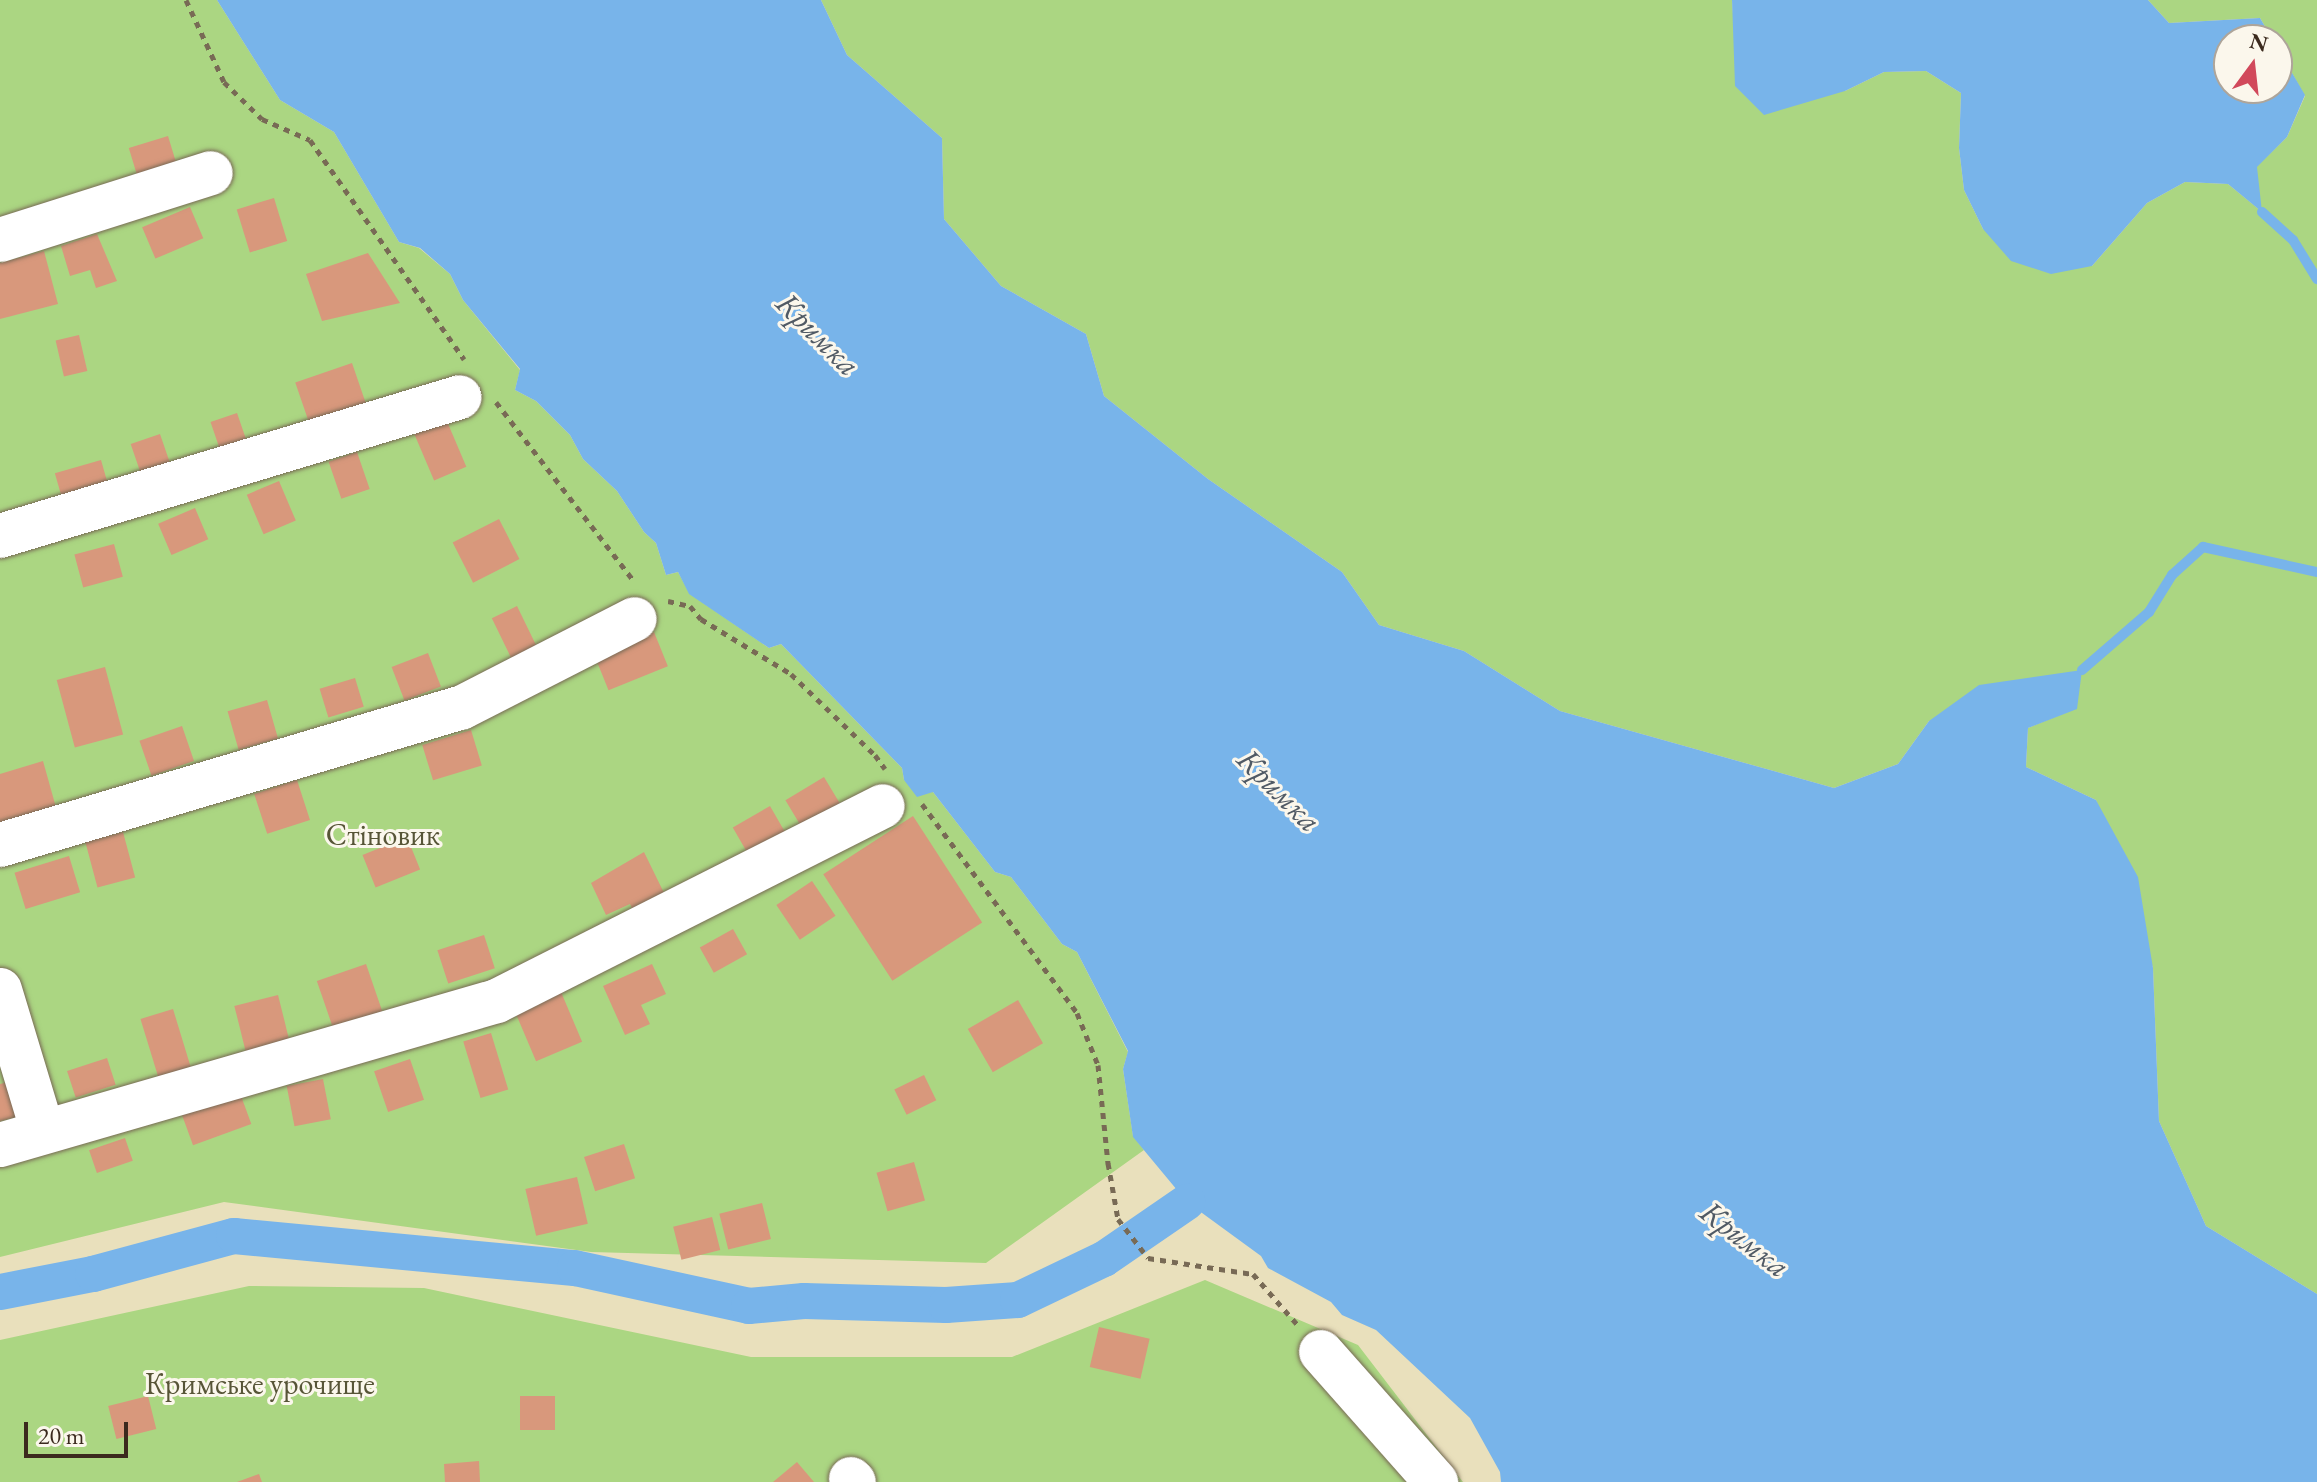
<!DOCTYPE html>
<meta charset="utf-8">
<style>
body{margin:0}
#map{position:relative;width:2317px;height:1482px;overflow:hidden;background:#e9e0bc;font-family:"EB Garamond",serif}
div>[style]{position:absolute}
.green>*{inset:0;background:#abd682}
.water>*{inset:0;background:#78b4ea}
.stream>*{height:10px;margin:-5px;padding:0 5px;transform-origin:5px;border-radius:5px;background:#78b4ea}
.canal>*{height:36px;margin:-18px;padding:0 18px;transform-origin:18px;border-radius:18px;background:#78b4ea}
.building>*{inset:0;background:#d8987c;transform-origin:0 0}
.path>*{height:5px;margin-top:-2.5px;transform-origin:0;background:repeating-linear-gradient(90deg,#786a55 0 6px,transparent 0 12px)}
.roads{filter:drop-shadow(0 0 2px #786a55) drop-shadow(0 0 2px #786a55)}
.minor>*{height:44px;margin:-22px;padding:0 22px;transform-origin:22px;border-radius:22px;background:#fff}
span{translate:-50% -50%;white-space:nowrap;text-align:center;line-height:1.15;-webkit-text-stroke:6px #fbf7ec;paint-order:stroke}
.park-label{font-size:30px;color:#575537}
.water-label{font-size:32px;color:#505a65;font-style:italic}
.north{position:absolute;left:2213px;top:24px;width:80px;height:80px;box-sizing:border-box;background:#fbf7ec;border:2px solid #aea59a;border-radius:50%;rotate:15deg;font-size:22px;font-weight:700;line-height:32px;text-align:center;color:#3b2a1e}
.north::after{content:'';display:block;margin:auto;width:28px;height:36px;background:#d1495b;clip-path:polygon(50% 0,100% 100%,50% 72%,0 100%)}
.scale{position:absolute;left:24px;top:1422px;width:104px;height:36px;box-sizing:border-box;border:4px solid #3b2a1e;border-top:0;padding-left:10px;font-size:24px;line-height:28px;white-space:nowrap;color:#3b2a1e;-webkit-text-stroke:6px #fbf7ec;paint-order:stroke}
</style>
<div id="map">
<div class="green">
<i style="clip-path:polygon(0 0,217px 0,280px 100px,334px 132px,399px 242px,419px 248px,450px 274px,463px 300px,520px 370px,515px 390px,536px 401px,570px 435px,583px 459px,617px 491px,644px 532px,656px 543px,666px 575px,678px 572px,690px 594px,769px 648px,781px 644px,902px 768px,904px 780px,933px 792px,995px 872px,1011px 877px,1062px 944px,1077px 952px,1128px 1052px,1123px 1069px,1133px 1136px,1144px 1150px,986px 1263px,591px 1252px,224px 1202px,0 1257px)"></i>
<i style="clip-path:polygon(821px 0,1732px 0,1735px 42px,1845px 91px,1884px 72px,1926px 71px,1961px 93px,1959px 148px,1964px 190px,1983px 229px,2092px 266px,2147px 203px,2185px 182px,2228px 184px,2261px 211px,2256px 167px,2287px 137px,2305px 96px,2277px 47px,2277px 40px,2273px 40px,2260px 18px,2169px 23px,2148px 0,2317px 0,2317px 1294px,2206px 1226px,2159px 1121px,2153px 968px,2096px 800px,2026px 767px,2028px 728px,2077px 708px,1929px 721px,1898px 764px,1834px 788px,1560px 711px,1464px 651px,1379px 625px,1342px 572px,1208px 479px,1104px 396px,1086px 334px,1001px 286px,944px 219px,942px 138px,847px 55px)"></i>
<i style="clip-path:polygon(1205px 1280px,1358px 1345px,1463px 1482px,0 1482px,0 1340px,249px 1286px,424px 1288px,751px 1357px,1012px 1357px)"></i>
</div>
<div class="water">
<i style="clip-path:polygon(217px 0,821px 0,847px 55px,942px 138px,944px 219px,1001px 286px,1086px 334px,1104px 396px,1208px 479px,1342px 572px,1379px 625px,1464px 651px,1560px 711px,1834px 788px,1898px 764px,1929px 721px,1979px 685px,2082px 670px,2077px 709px,2028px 728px,2026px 767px,2096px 800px,2138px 877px,2153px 968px,2159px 1121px,2206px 1226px,2317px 1294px,2317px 1482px,1501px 1482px,1500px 1472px,1470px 1418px,1376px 1330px,1342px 1315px,1331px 1302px,1268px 1268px,1261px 1256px,1187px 1202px,1133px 1137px,1123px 1069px,1128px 1051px,1077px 952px,1062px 944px,1011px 877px,995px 872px,933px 792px,917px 797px,904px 780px,902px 768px,781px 644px,769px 648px,689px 594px,678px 572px,666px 575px,656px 543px,644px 532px,617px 491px,583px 459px,570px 435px,536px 401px,515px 390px,520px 369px,463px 300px,450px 274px,420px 248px,399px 242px,334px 132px,280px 100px)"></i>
<i style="clip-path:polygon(1732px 0,2148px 0,2169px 23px,2260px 18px,2273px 40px,2229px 40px,2229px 88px,2277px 88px,2277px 47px,2305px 95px,2287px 137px,2257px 167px,2262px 212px,2228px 184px,2185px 182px,2147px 203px,2092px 266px,2051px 274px,2011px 261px,1983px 229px,1964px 190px,1959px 148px,1961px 93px,1926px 71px,1884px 72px,1845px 91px,1764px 115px,1735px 86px)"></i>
</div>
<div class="stream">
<i style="left:2262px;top:212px;width:42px;rotate:42.1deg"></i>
<i style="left:2293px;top:240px;width:46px;rotate:58.4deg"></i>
<i style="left:2082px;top:670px;width:89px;rotate:-40.9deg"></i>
<i style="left:2149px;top:612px;width:44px;rotate:-58.1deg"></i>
<i style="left:2172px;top:575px;width:42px;rotate:-42.1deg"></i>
<i style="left:2203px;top:547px;width:117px;rotate:12.4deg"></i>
</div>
<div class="canal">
<i style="left:0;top:1292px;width:95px;rotate:-11deg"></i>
<i style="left:93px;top:1274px;width:146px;rotate:-15.1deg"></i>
<i style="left:234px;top:1236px;width:342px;rotate:5.4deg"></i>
<i style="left:575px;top:1268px;width:178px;rotate:12.3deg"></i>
<i style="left:749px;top:1306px;width:55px;rotate:-5.2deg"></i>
<i style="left:804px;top:1301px;width:142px;rotate:1.6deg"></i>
<i style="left:946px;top:1305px;width:72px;rotate:-4deg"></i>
<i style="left:1018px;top:1300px;width:95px;rotate:-25.5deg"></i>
<i style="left:1104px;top:1259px;width:101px;rotate:-34.5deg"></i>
</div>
<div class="building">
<i style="left:168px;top:136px;width:31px;height:41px;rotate:73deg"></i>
<i style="left:274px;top:198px;width:45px;height:39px;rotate:73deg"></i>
<i style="left:190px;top:207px;width:34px;height:52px;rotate:67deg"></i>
<i style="clip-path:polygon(97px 234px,117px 281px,96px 288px,90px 270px,70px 276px,61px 246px)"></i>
<i style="clip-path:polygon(44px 251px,58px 304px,0 319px,0 263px)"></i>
<i style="clip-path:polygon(368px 253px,400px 303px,322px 321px,306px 274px)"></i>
<i style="left:79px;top:335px;width:37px;height:24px;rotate:77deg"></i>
<i style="left:352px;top:363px;width:52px;height:60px;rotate:71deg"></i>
<i style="left:237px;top:413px;width:31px;height:28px;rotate:71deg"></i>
<i style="left:446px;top:419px;width:52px;height:35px;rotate:67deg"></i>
<i style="left:160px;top:434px;width:39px;height:31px;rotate:71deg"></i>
<i style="left:357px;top:452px;width:39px;height:30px;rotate:71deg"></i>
<i style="left:101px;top:460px;width:32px;height:48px;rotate:74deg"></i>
<i style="left:279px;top:481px;width:43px;height:35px;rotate:67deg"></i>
<i style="left:195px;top:508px;width:34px;height:40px;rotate:67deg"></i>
<i style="left:499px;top:519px;width:45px;height:52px;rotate:63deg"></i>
<i style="left:114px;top:544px;width:34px;height:41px;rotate:75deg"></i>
<i style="left:517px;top:606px;width:48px;height:28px;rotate:64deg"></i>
<i style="left:654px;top:632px;width:37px;height:64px;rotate:68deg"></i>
<i style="left:428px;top:653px;width:36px;height:39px;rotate:69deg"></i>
<i style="left:105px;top:667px;width:70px;height:50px;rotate:75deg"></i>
<i style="left:355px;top:678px;width:30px;height:37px;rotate:73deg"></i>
<i style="left:267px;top:700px;width:40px;height:41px;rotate:74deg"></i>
<i style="left:182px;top:726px;width:37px;height:45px;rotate:71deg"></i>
<i style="left:471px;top:730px;width:37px;height:51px;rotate:73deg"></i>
<i style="clip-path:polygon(43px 761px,57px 811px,0 828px,0 774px)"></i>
<i style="left:824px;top:777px;width:33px;height:45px;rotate:59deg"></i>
<i style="left:297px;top:780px;width:42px;height:45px;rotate:72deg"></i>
<i style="left:770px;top:806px;width:34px;height:43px;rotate:60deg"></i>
<i style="left:913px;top:816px;width:127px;height:107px;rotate:57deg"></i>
<i style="left:123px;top:832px;width:47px;height:39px;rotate:75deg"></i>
<i style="left:407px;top:837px;width:35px;height:48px;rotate:68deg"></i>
<i style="clip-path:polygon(644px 852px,665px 895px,633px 910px,630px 904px,606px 915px,591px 883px)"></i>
<i style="left:69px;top:856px;width:38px;height:57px;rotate:73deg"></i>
<i style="left:812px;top:881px;width:42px;height:43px;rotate:56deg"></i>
<i style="left:733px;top:929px;width:29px;height:38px;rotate:61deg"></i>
<i style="left:484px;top:935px;width:35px;height:49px;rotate:72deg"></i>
<i style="left:366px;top:964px;width:59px;height:52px;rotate:71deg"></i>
<i style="clip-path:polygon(652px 964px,666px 994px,641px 1005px,650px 1024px,625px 1035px,603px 986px)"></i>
<i style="left:561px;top:992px;width:54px;height:50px;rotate:67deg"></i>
<i style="left:278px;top:995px;width:63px;height:45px;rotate:76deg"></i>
<i style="left:1018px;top:1000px;width:50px;height:58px;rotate:60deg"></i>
<i style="left:173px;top:1009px;width:65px;height:34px;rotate:73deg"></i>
<i style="left:491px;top:1033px;width:59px;height:29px;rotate:73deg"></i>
<i style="left:107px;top:1058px;width:28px;height:42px;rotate:72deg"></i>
<i style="left:410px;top:1059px;width:43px;height:38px;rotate:71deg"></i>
<i style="left:924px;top:1075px;width:28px;height:33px;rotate:64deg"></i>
<i style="left:323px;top:1079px;width:41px;height:37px;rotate:79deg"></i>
<i style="clip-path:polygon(16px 1080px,24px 1115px,0 1121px,0 1084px)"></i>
<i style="left:240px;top:1093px;width:33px;height:62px;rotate:70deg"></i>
<i style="left:125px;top:1138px;width:24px;height:38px;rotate:71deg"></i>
<i style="left:624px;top:1144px;width:36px;height:42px;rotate:72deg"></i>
<i style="left:914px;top:1162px;width:40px;height:39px;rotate:74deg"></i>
<i style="left:577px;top:1177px;width:48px;height:53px;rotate:77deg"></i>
<i style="left:762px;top:1203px;width:37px;height:44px;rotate:76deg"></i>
<i style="left:712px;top:1217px;width:34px;height:40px;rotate:76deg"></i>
<i style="left:1099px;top:1327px;width:52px;height:41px;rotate:13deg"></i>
<i style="left:148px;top:1396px;width:34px;height:41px;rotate:76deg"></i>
<i style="left:520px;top:1396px;width:35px;height:34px"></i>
<i style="clip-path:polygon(479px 1461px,480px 1482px,445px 1482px,444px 1464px)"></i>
<i style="clip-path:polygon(797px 1462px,814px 1482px,773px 1482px)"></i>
<i style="clip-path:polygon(259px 1474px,262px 1482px,237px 1482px)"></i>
</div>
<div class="path">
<i style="left:186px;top:0;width:90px;rotate:65.1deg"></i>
<i style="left:224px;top:82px;width:53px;rotate:44.2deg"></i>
<i style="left:262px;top:119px;width:52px;rotate:23.6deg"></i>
<i style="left:310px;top:140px;width:268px;rotate:54.9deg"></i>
<i style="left:496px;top:402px;width:226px;rotate:52.4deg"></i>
<i style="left:668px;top:601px;width:23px;rotate:13deg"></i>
<i style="left:690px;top:606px;width:17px;rotate:50deg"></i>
<i style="left:701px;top:619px;width:105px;rotate:31.4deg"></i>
<i style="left:791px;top:674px;width:117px;rotate:44deg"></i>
<i style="left:875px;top:755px;width:17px;rotate:54deg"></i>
<i style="left:922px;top:804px;width:260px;rotate:53.4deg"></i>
<i style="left:1077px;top:1013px;width:56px;rotate:68deg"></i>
<i style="left:1098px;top:1065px;width:99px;rotate:84.2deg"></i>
<i style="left:1108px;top:1163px;width:57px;rotate:79.9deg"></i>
<i style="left:1118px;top:1219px;width:49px;rotate:52.4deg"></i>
<i style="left:1148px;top:1258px;width:106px;rotate:8.7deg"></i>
<i style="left:1253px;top:1274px;width:67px;rotate:48.7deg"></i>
</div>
<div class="roads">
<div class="minor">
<i style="left:0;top:240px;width:221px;rotate:-17.6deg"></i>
<i style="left:0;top:536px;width:480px;rotate:-16.8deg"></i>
<i style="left:0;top:845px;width:481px;rotate:-16.6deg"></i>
<i style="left:461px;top:708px;width:195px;rotate:-27.1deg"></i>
<i style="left:0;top:990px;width:148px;rotate:73.2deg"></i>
<i style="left:0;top:1145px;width:517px;rotate:-16.16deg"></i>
<i style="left:497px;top:1001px;width:432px;rotate:-26.8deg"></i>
<i style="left:1321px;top:1352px;width:174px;rotate:48.5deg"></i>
<i style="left:851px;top:1479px;width:4px;rotate:45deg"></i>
</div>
</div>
<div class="park-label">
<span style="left:383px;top:835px">Стіновик</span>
<span style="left:260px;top:1384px">Кримське урочище</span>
</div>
<div class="water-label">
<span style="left:818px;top:334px;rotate:45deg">Кримка</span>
<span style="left:1279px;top:790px;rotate:45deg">Кримка</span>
<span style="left:1745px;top:1239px;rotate:38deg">Кримка</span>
</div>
<div class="north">N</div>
<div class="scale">20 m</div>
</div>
